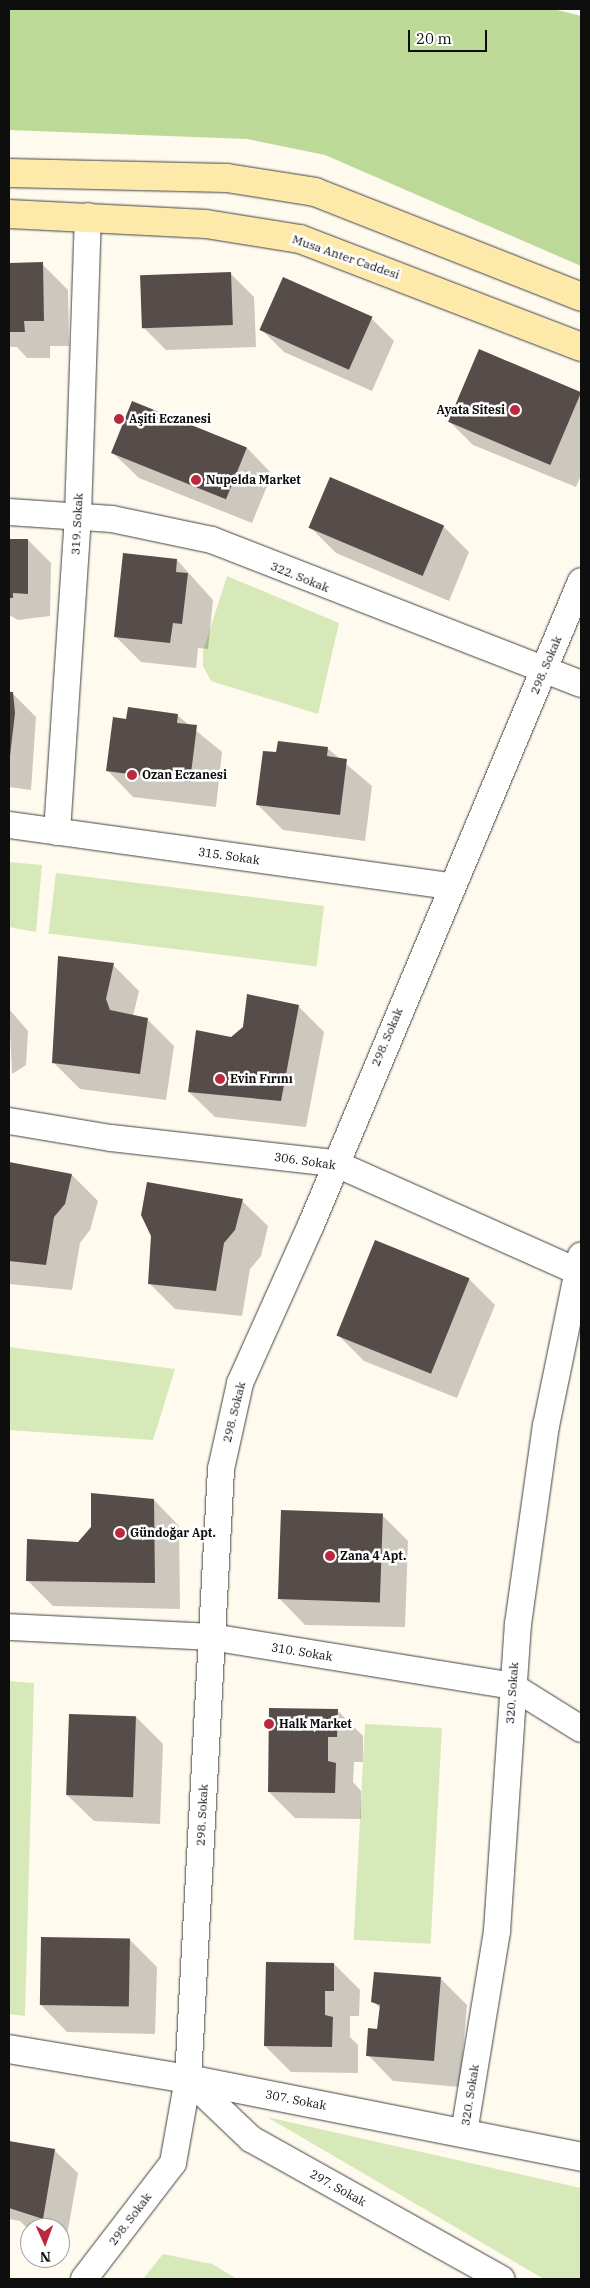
<!DOCTYPE html>
<meta charset="utf-8">
<style>
body{margin:0}
#map{position:relative;width:590px;height:2288px;overflow:hidden;background:#fffaee;font-family:"IBM Plex Serif",serif}
div>[style]{position:absolute}
.green>*{inset:0;background:#d7e8b9;transform-origin:0 0}
.forest>*{inset:0;background:#bdd998}
.shadow>*{inset:0;background:#0003}
.building>*{inset:0;background:#564d4a;transform-origin:0 0}
.roads{filter:drop-shadow(0 0 1px #414141) drop-shadow(0 0 1px #414141)}
.minor>*{height:26px;margin:-13px;padding:0 13px;transform-origin:13px;border-radius:13px;background:#fff}
.tertiary>*{height:28px;margin:-14px;padding:0 14px;transform-origin:14px;border-radius:14px;background:#fff}
.secondary>*{height:28px;margin:-14px;padding:0 14px;transform-origin:14px;border-radius:14px;background:#fdeaab}
.dots>*{width:14px;height:14px;translate:-50% -50%;box-sizing:border-box;border:2px solid #fff;border-radius:50%}
span{translate:-50% -50%;white-space:nowrap;text-align:center;line-height:1.15;-webkit-text-stroke:5px #fff;paint-order:stroke}
.street-label{font-size:12px;color:#0e0e0e}
.poi-label{font-size:12px;color:#0e0e0e;font-weight:700}
.right{translate:-100% -50%;text-align:right}
.left{translate:0 -50%;text-align:left}
.frame{position:absolute;inset:0;border:10px solid #0e0e0e;pointer-events:none}
.north{position:absolute;left:20px;top:2218px;width:50px;height:50px;box-sizing:border-box;background:#fff;border:1px solid #9f9f9f;border-radius:50%;rotate:178deg;font-size:14px;font-weight:700;line-height:20px;text-align:center;color:#0e0e0e}
.north::after{content:'';display:block;margin:auto;width:18px;height:22px;background:#bb2941;clip-path:polygon(50% 0,100% 100%,50% 72%,0 100%)}
.scale{position:absolute;left:408px;top:30px;width:79px;height:22px;box-sizing:border-box;border:2px solid #0e0e0e;border-top:0;padding-left:6px;font-size:15px;line-height:18px;white-space:nowrap;color:#0e0e0e;-webkit-text-stroke:4px #fff;paint-order:stroke}
</style>
<div id="map">
<div class="green">
<i style="clip-path:polygon(227px 576px,339px 623px,318px 714px,211px 681px,203px 666px,203px 651px)"></i>
<i style="clip-path:polygon(9px 862px,42px 865px,36px 932px,9px 927px)"></i>
<i style="left:56px;top:873px;width:270px;height:61px;rotate:7deg"></i>
<i style="clip-path:polygon(9px 1347px,175px 1369px,153px 1440px,9px 1430px)"></i>
<i style="clip-path:polygon(9px 1681px,34px 1683px,25px 2016px,9px 2014px)"></i>
<i style="left:365px;top:1724px;width:77px;height:216px;rotate:3deg"></i>
<i style="clip-path:polygon(267px 2117px,581px 2188px,581px 2279px,544px 2279px)"></i>
<i style="clip-path:polygon(163px 2254px,212px 2264px,237px 2279px,143px 2279px)"></i>
</div>
<div class="forest">
<i style="clip-path:polygon(9px 9px,553px 9px,581px 16px,581px 266px,325px 155px,247px 139px,9px 130px)"></i>
</div>
<div class="shadow">
<i style="clip-path:polygon(9px 264px,42px 264px,68px 290px,69px 346px,50px 346px,50px 358px,27px 358px,17px 347px,9px 347px)"></i>
<i style="clip-path:polygon(231px 274px,254px 297px,256px 347px,166px 350px,143px 327px)"></i>
<i style="clip-path:polygon(371px 318px,394px 341px,372px 391px,284px 352px,261px 329px)"></i>
<i style="clip-path:polygon(480px 351px,581px 394px,581px 475px,576px 487px,473px 445px,450px 422px)"></i>
<i style="clip-path:polygon(247px 448px,272px 474px,252px 523px,139px 478px,113px 453px)"></i>
<i style="clip-path:polygon(443px 526px,469px 552px,449px 601px,336px 553px,310px 527px)"></i>
<i style="clip-path:polygon(9px 540px,28px 540px,51px 563px,50px 616px,18px 620px,9px 615px)"></i>
<i style="clip-path:polygon(177px 560px,213px 600px,208px 649px,198px 648px,196px 668px,141px 662px,115px 636px)"></i>
<i style="clip-path:polygon(9px 690px,36px 717px,31px 790px,9px 787px)"></i>
<i style="clip-path:polygon(177px 715px,222px 752px,216px 807px,133px 797px,108px 771px,127px 720px)"></i>
<i style="clip-path:polygon(327px 748px,372px 786px,365px 841px,283px 830px,257px 804px,277px 753px)"></i>
<i style="clip-path:polygon(113px 965px,139px 991px,133px 1016px,148px 1020px,174px 1046px,166px 1100px,80px 1089px,54px 1063px)"></i>
<i style="clip-path:polygon(298px 1006px,324px 1032px,306px 1127px,215px 1117px,189px 1092px,231px 1039px)"></i>
<i style="clip-path:polygon(9px 1009px,28px 1031px,26px 1065px,12px 1074px)"></i>
<i style="clip-path:polygon(9px 1163px,72px 1175px,98px 1201px,90px 1230px,80px 1243px,72px 1290px,9px 1284px)"></i>
<i style="clip-path:polygon(242px 1201px,268px 1226px,261px 1256px,250px 1269px,242px 1316px,175px 1309px,149px 1283px)"></i>
<i style="clip-path:polygon(469px 1279px,495px 1305px,457px 1398px,364px 1361px,338px 1335px)"></i>
<i style="clip-path:polygon(154px 1500px,179px 1526px,180px 1609px,53px 1606px,27px 1580px,78px 1543px)"></i>
<i style="clip-path:polygon(382px 1515px,408px 1541px,405px 1627px,305px 1625px,280px 1599px)"></i>
<i style="clip-path:polygon(337px 1710px,363px 1736px,363px 1762px,354px 1762px,353px 1782px,361px 1791px,361px 1819px,295px 1818px,269px 1792px)"></i>
<i style="clip-path:polygon(136px 1717px,163px 1744px,160px 1824px,94px 1821px,67px 1795px)"></i>
<i style="clip-path:polygon(130px 1940px,157px 1967px,155px 2034px,67px 2032px,41px 2005px)"></i>
<i style="clip-path:polygon(334px 1964px,360px 1990px,359px 2016px,350px 2016px,350px 2037px,358px 2045px,358px 2073px,291px 2072px,265px 2046px)"></i>
<i style="clip-path:polygon(375px 1973px,441px 1979px,467px 2005px,460px 2087px,393px 2081px,368px 2055px,379px 2030px,381px 2009px,373px 2001px)"></i>
<i style="clip-path:polygon(9px 2142px,54px 2150px,78px 2173px,66px 2241px,60px 2239px,60px 2228px,30px 2231px,20px 2221px,9px 2219px)"></i>
</div>
<div class="building">
<i style="clip-path:polygon(43px 262px,44px 321px,24px 321px,25px 332px,9px 332px,9px 263px)"></i>
<i style="left:231px;top:272px;width:53px;height:91px;rotate:88deg"></i>
<i style="left:283px;top:277px;width:98px;height:58px;rotate:24deg"></i>
<i style="left:479px;top:349px;width:111px;height:79px;rotate:23deg"></i>
<i style="left:132px;top:401px;width:124px;height:56px;rotate:22deg"></i>
<i style="left:330px;top:477px;width:124px;height:55px;rotate:23deg"></i>
<i style="clip-path:polygon(9px 539px,28px 539px,28px 594px,13px 593px,13px 598px,9px 598px)"></i>
<i style="clip-path:polygon(123px 553px,177px 559px,176px 572px,188px 573px,182px 624px,173px 623px,170px 643px,114px 637px)"></i>
<i style="clip-path:polygon(9px 692px,13px 692px,15px 713px,10px 756px)"></i>
<i style="clip-path:polygon(128px 707px,178px 714px,177px 723px,197px 725px,190px 782px,106px 771px,113px 717px,126px 719px)"></i>
<i style="clip-path:polygon(278px 741px,328px 747px,327px 756px,347px 759px,340px 815px,256px 805px,263px 751px,276px 752px)"></i>
<i style="clip-path:polygon(58px 956px,114px 963px,106px 999px,110px 1010px,148px 1018px,140px 1074px,52px 1063px)"></i>
<i style="clip-path:polygon(247px 994px,299px 1005px,281px 1101px,188px 1092px,196px 1030px,231px 1037px,243px 1027px)"></i>
<i style="clip-path:polygon(9px 1162px,72px 1174px,65px 1204px,54px 1217px,46px 1265px,9px 1261px)"></i>
<i style="clip-path:polygon(147px 1182px,243px 1199px,235px 1230px,224px 1243px,216px 1291px,148px 1284px,151px 1236px,141px 1215px)"></i>
<i style="left:375px;top:1240px;width:102px;height:103px;rotate:22deg"></i>
<i style="clip-path:polygon(91px 1493px,154px 1499px,155px 1583px,26px 1581px,27px 1539px,78px 1542px,91px 1527px)"></i>
<i style="left:281px;top:1510px;width:102px;height:89px;rotate:2deg"></i>
<i style="clip-path:polygon(269px 1708px,338px 1709px,337px 1737px,328px 1737px,328px 1761px,336px 1763px,335px 1793px,268px 1792px)"></i>
<i style="left:69px;top:1714px;width:67px;height:81px;rotate:2deg"></i>
<i style="left:41px;top:1937px;width:89px;height:68px;rotate:1deg"></i>
<i style="clip-path:polygon(266px 1962px,334px 1963px,334px 1991px,325px 1991px,325px 2015px,333px 2017px,332px 2047px,264px 2046px)"></i>
<i style="clip-path:polygon(374px 1972px,441px 1977px,434px 2061px,366px 2056px,368px 2028px,377px 2029px,380px 2005px,371px 2002px)"></i>
<i style="clip-path:polygon(9px 2141px,55px 2149px,43px 2219px,9px 2208px)"></i>
</div>
<div class="roads">
<div class="minor">
<i style="left:9px;top:512px;width:103px;rotate:3.9deg"></i>
<i style="left:112px;top:519px;width:102px;rotate:11.9deg"></i>
<i style="left:212px;top:540px;width:396px;rotate:21.3deg"></i>
<i style="left:9px;top:825px;width:445px;rotate:7.9deg"></i>
<i style="left:57px;top:832px;width:318px;rotate:-86.2deg"></i>
<i style="left:78px;top:515px;width:299px;rotate:-88.1deg"></i>
<i style="left:9px;top:1121px;width:103px;rotate:9.5deg"></i>
<i style="left:111px;top:1138px;width:224px;rotate:6.4deg"></i>
<i style="left:334px;top:1163px;width:270px;rotate:24deg"></i>
<i style="left:9px;top:1627px;width:202px;rotate:2.8deg"></i>
<i style="left:211px;top:1637px;width:305px;rotate:9.2deg"></i>
<i style="left:512px;top:1686px;width:81px;rotate:31.9deg"></i>
<i style="left:188px;top:2079px;width:87px;rotate:43.6deg"></i>
<i style="left:251px;top:2139px;width:287px;rotate:29.2deg"></i>
<i style="left:464px;top:2133px;width:205px;rotate:-80.7deg"></i>
<i style="left:497px;top:1931px;width:308px;rotate:-86.1deg"></i>
<i style="left:518px;top:1624px;width:200px;rotate:-82deg"></i>
<i style="left:546px;top:1426px;width:174px;rotate:-78.4deg"></i>
<i style="left:84px;top:2279px;width:146px;rotate:-52.5deg"></i>
<i style="left:173px;top:2163px;width:85px;rotate:-79.9deg"></i>
<i style="left:188px;top:2079px;width:611px;rotate:-86.9deg"></i>
<i style="left:221px;top:1469px;width:88px;rotate:-77.5deg"></i>
<i style="left:240px;top:1383px;width:173px;rotate:-65.8deg"></i>
<i style="left:311px;top:1225px;width:698px;rotate:-67.25deg"></i>
</div>
<div class="tertiary">
<i style="left:9px;top:2049px;width:181px;rotate:9.5deg"></i>
<i style="left:188px;top:2079px;width:401px;rotate:11.2deg"></i>
</div>
<div class="secondary">
<i style="left:9px;top:173px;width:218px;rotate:1.3deg"></i>
<i style="left:227px;top:178px;width:89px;rotate:9deg"></i>
<i style="left:315px;top:192px;width:286px;rotate:21.5deg"></i>
<i style="left:9px;top:214px;width:197px;rotate:2.9deg"></i>
<i style="left:206px;top:224px;width:95px;rotate:9.1deg"></i>
<i style="left:300px;top:239px;width:301px;rotate:21deg"></i>
</div>
</div>
<div class="dots">
<i style="left:515px;top:410px;background:#bb2941"></i>
<i style="left:119px;top:419px;background:#bb2941"></i>
<i style="left:196px;top:480px;background:#bb2941"></i>
<i style="left:132px;top:775px;background:#bb2941"></i>
<i style="left:220px;top:1079px;background:#bb2941"></i>
<i style="left:120px;top:1533px;background:#bb2941"></i>
<i style="left:330px;top:1556px;background:#bb2941"></i>
<i style="left:269px;top:1724px;background:#bb2941"></i>
</div>
<div class="street-label">
<span style="left:346px;top:257px;rotate:19deg">Musa Anter Caddesi</span>
<span style="left:77px;top:524px;rotate:-87deg">319. Sokak</span>
<span style="left:300px;top:577px;rotate:22deg">322. Sokak</span>
<span style="left:546px;top:665px;rotate:-67deg">298. Sokak</span>
<span style="left:229px;top:856px;rotate:8deg">315. Sokak</span>
<span style="left:387px;top:1037px;rotate:-67deg">298. Sokak</span>
<span style="left:305px;top:1161px;rotate:8deg">306. Sokak</span>
<span style="left:234px;top:1412px;rotate:-76deg">298. Sokak</span>
<span style="left:302px;top:1652px;rotate:9deg">310. Sokak</span>
<span style="left:512px;top:1693px;rotate:-86deg">320. Sokak</span>
<span style="left:202px;top:1815px;rotate:-87deg">298. Sokak</span>
<span style="left:470px;top:2095px;rotate:-81deg">320. Sokak</span>
<span style="left:296px;top:2100px;rotate:11deg">307. Sokak</span>
<span style="left:338px;top:2188px;rotate:29deg">297. Sokak</span>
<span style="left:130px;top:2219px;rotate:-53deg">298. Sokak</span>
</div>
<div class="poi-label">
<span class="right" style="left:505px;top:410px">Ayata Sitesi</span>
<span class="left" style="left:129px;top:419px">Aşiti Eczanesi</span>
<span class="left" style="left:206px;top:480px">Nupelda Market</span>
<span class="left" style="left:142px;top:775px">Ozan Eczanesi</span>
<span class="left" style="left:230px;top:1079px">Evin Fırını</span>
<span class="left" style="left:130px;top:1533px">Gündoğar Apt.</span>
<span class="left" style="left:340px;top:1556px">Zana 4 Apt.</span>
<span class="left" style="left:279px;top:1724px">Halk Market</span>
</div>
<div class="frame"></div>
<div class="north">N</div>
<div class="scale">20 m</div>
</div>
